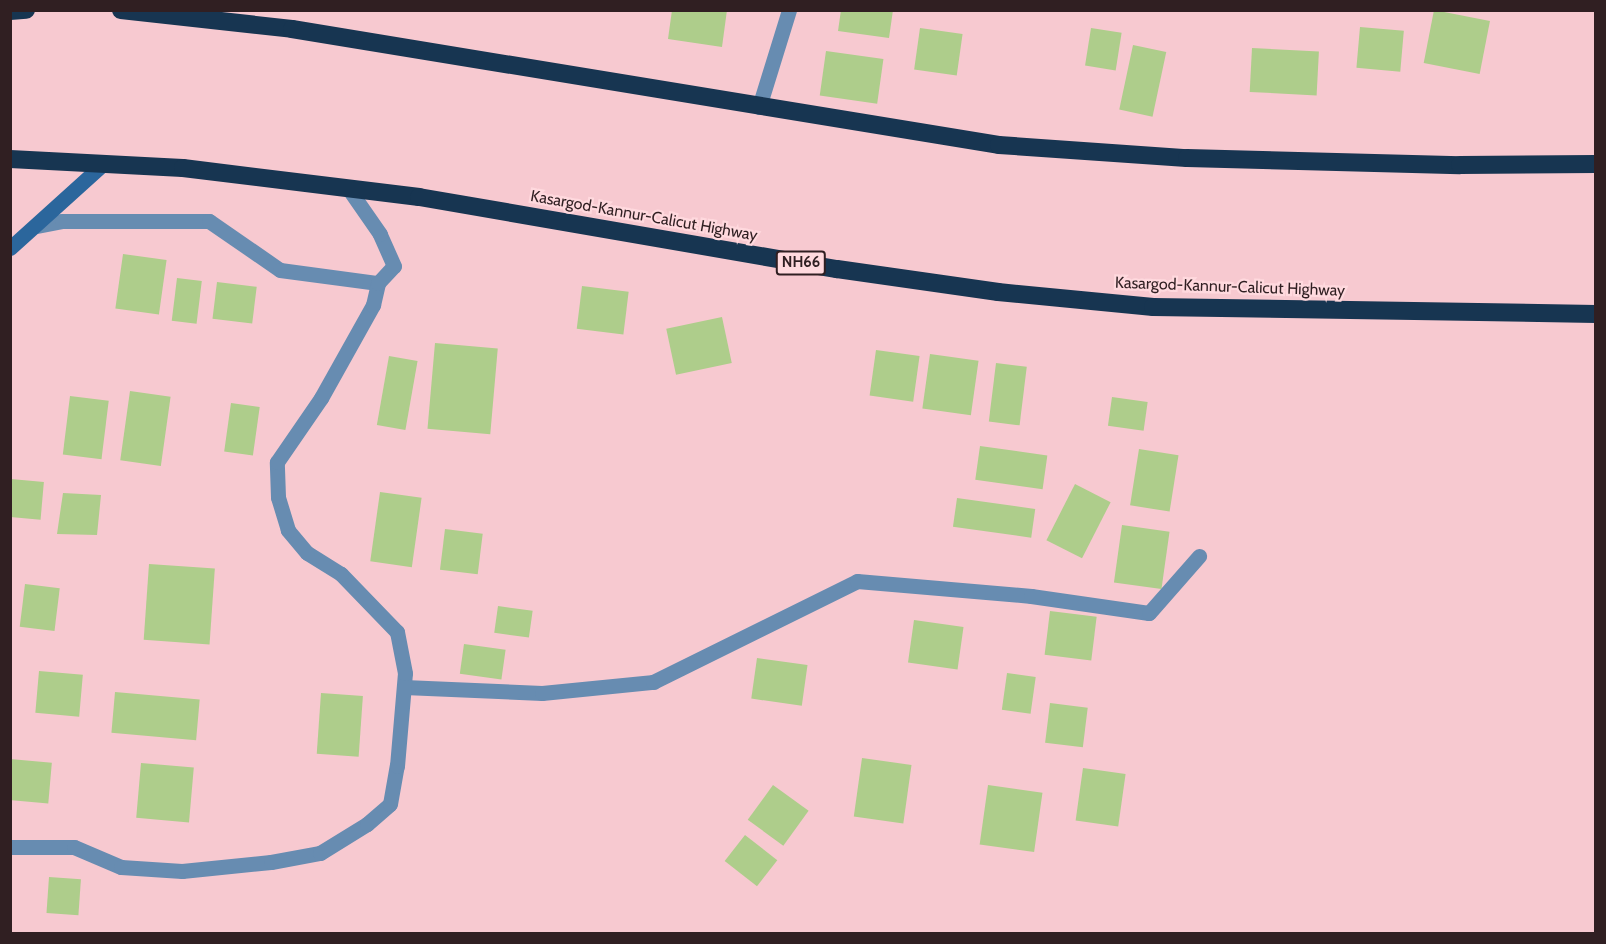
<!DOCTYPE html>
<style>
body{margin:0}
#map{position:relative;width:1606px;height:944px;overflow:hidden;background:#f7c9d0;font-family:Cabin,sans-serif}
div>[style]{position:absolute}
.building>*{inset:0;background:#aecd8b;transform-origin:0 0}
.street>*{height:15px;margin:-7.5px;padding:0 7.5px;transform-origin:7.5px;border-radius:7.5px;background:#678cb1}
.secondary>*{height:15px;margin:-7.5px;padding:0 7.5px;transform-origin:7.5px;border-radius:7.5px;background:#2b669c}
.highway>*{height:18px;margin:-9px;padding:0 9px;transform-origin:9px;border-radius:9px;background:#173551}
span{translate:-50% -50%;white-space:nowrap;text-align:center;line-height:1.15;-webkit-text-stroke:4.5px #ffd9de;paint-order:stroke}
.shield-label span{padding:2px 4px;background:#ffd9de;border:2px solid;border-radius:4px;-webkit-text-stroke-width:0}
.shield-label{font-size:15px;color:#301f22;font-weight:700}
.street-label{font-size:16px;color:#301f22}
.frame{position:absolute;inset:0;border:12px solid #301f22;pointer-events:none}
</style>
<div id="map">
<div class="building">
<i style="clip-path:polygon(672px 10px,727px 10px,722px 47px,668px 39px)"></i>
<i style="clip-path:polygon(841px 10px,893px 10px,889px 38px,838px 31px)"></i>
<i style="left:1434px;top:10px;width:57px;height:54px;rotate:11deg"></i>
<i style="left:1360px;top:27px;width:44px;height:41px;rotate:5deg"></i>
<i style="left:920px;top:28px;width:43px;height:42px;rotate:8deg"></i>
<i style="left:1091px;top:28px;width:31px;height:38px;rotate:9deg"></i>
<i style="left:1133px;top:45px;width:34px;height:66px;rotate:12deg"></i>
<i style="left:1252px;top:48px;width:67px;height:44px;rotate:3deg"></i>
<i style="left:826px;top:51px;width:58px;height:45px;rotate:8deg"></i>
<i style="left:123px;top:254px;width:44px;height:55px;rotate:8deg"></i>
<i style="left:177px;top:278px;width:25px;height:43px;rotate:7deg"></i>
<i style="left:217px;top:282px;width:40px;height:37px;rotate:7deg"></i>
<i style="left:582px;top:286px;width:47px;height:43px;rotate:7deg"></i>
<i style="left:722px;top:317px;width:47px;height:57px;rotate:78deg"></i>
<i style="left:435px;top:343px;width:63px;height:86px;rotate:5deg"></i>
<i style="left:876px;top:350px;width:44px;height:46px;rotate:8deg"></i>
<i style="left:930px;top:354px;width:49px;height:55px;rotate:8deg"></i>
<i style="left:389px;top:356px;width:29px;height:70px;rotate:10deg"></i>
<i style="left:996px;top:363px;width:31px;height:59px;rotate:7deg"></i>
<i style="left:130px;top:391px;width:41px;height:70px;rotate:8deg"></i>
<i style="left:70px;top:396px;width:39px;height:59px;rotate:7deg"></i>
<i style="left:1112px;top:397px;width:36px;height:29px;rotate:8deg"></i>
<i style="left:231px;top:403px;width:29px;height:49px;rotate:8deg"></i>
<i style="left:980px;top:446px;width:68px;height:34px;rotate:8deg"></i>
<i style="left:1139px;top:449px;width:40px;height:57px;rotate:9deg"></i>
<i style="left:11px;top:479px;width:33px;height:38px;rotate:5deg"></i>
<i style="left:1075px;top:484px;width:40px;height:63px;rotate:27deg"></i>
<i style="left:380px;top:492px;width:42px;height:70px;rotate:8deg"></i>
<i style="clip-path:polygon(63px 493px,101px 495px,97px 535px,57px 534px)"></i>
<i style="left:957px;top:498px;width:79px;height:29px;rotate:8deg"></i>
<i style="left:1122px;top:525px;width:48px;height:58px;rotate:8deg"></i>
<i style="left:445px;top:529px;width:38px;height:41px;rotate:7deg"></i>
<i style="left:149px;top:564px;width:66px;height:76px;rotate:4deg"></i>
<i style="left:25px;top:584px;width:35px;height:43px;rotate:7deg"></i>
<i style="left:498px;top:606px;width:35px;height:27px;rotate:8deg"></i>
<i style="left:1050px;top:611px;width:47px;height:44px;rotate:7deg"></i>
<i style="left:914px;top:620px;width:50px;height:43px;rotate:8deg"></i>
<i style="left:464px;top:644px;width:42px;height:30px;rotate:8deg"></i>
<i style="left:757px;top:658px;width:51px;height:41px;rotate:8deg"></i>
<i style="left:39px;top:671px;width:44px;height:42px;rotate:5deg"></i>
<i style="left:1007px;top:673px;width:29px;height:37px;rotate:8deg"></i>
<i style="left:115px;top:692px;width:85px;height:41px;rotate:5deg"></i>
<i style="left:321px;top:693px;width:42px;height:61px;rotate:4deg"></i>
<i style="left:1050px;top:703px;width:38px;height:40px;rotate:7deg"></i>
<i style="left:862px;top:758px;width:50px;height:59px;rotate:8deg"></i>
<i style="left:10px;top:759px;width:42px;height:41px;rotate:5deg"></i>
<i style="left:141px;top:763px;width:53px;height:55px;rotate:5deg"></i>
<i style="left:1083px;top:768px;width:43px;height:53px;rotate:8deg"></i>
<i style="left:773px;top:785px;width:44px;height:43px;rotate:36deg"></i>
<i style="left:988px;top:785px;width:55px;height:60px;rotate:8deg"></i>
<i style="left:745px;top:835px;width:41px;height:33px;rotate:38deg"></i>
<i style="left:49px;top:877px;width:32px;height:36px;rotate:4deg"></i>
</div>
<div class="street">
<i style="left:759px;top:107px;width:102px;rotate:-72.8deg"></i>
<i style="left:37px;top:226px;width:25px;rotate:-11deg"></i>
<i style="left:62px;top:221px;width:147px"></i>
<i style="left:209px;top:221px;width:86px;rotate:34.6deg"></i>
<i style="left:280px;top:270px;width:99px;rotate:7.6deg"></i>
<i style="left:404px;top:687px;width:138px;rotate:2.5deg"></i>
<i style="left:542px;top:693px;width:112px;rotate:-5.7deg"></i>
<i style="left:653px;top:682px;width:228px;rotate:-26.3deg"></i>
<i style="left:857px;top:581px;width:175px;rotate:4.9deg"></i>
<i style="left:1031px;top:596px;width:119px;rotate:8.2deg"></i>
<i style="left:1149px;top:613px;width:76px;rotate:-48.7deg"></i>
<i style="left:10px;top:847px;width:64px"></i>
<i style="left:74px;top:847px;width:51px;rotate:23.1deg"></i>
<i style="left:121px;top:867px;width:61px;rotate:3.8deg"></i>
<i style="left:182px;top:871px;width:89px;rotate:-5.8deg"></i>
<i style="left:271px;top:862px;width:50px;rotate:-10.4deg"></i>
<i style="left:320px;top:853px;width:55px;rotate:-31.7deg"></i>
<i style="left:367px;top:824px;width:30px;rotate:-41deg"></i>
<i style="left:390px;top:804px;width:39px;rotate:-80deg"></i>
<i style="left:397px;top:766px;width:93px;rotate:-85.1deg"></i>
<i style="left:405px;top:673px;width:42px;rotate:-101deg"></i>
<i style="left:397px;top:632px;width:81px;rotate:-134deg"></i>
<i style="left:341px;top:574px;width:40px;rotate:-148deg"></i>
<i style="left:307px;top:553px;width:30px;rotate:-130deg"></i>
<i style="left:288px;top:530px;width:34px;rotate:-107deg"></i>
<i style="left:278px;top:497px;width:35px;rotate:-92deg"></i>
<i style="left:277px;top:462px;width:78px;rotate:-55.5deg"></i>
<i style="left:321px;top:398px;width:107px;rotate:-60.8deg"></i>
<i style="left:373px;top:305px;width:23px;rotate:-77deg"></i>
<i style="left:378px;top:283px;width:23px;rotate:-47deg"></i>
<i style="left:394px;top:266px;width:35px;rotate:-114deg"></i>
<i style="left:380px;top:234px;width:56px;rotate:-124.8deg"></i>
</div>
<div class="secondary">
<i style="left:10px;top:248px;width:125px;rotate:-42.1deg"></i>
</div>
<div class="highway">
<i style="left:121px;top:10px;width:172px;rotate:6.3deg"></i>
<i style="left:292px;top:29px;width:716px;rotate:9.32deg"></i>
<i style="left:999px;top:145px;width:188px;rotate:4deg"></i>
<i style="left:1187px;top:158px;width:273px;rotate:1.5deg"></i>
<i style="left:1460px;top:165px;width:136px;rotate:-0.4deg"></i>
<i style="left:10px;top:11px;width:16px;rotate:-4deg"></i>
<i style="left:10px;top:159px;width:173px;rotate:3deg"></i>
<i style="left:183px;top:168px;width:238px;rotate:7deg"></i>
<i style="left:419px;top:197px;width:424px;rotate:9.8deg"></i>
<i style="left:837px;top:269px;width:163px;rotate:8.1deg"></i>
<i style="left:998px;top:292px;width:156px;rotate:5.5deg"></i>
<i style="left:1153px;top:307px;width:443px;rotate:0.9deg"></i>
</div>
<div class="shield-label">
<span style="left:801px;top:263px">NH66</span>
</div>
<div class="street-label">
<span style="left:644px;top:216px;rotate:10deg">Kasargod-Kannur-Calicut Highway</span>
<span style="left:1230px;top:287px;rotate:2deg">Kasargod-Kannur-Calicut Highway</span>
</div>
<div class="frame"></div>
</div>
